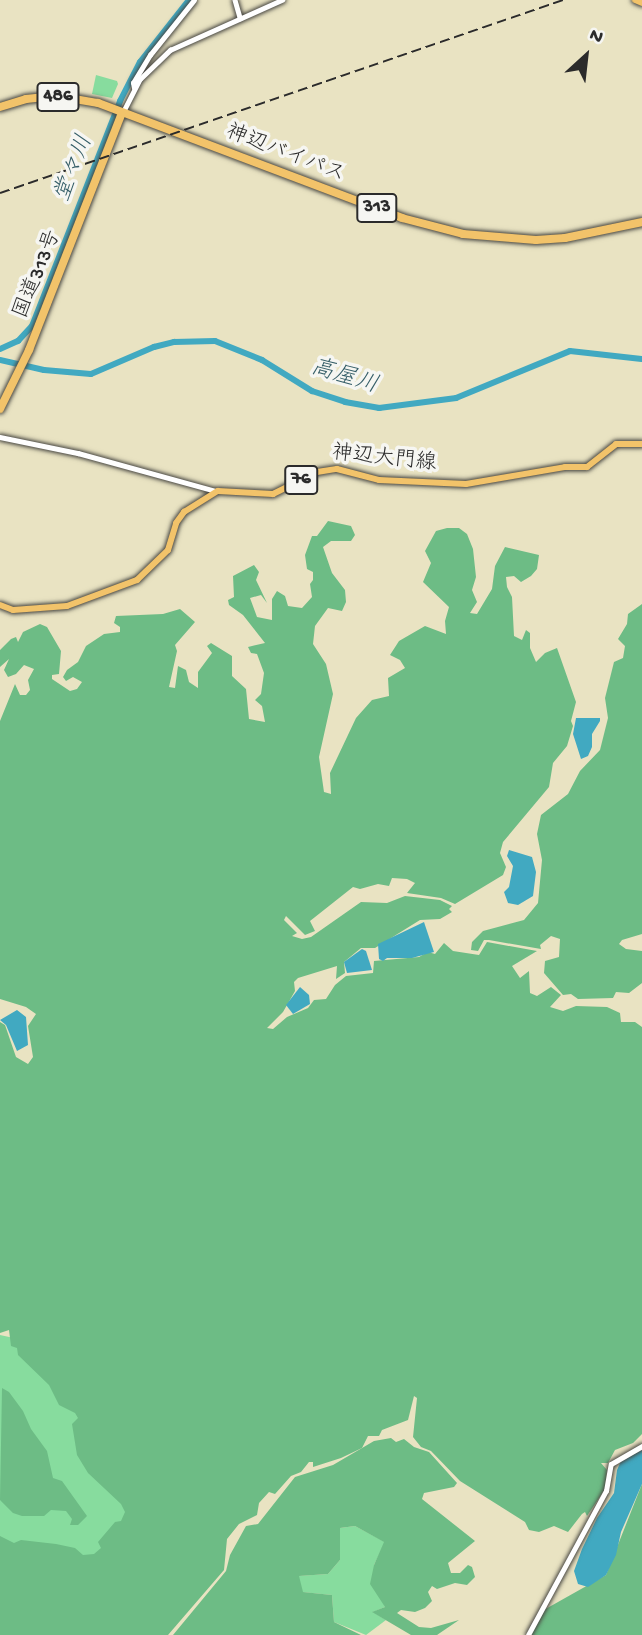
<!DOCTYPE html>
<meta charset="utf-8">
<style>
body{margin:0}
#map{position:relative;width:642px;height:1635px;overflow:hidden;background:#e9e3c2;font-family:"Gochi Hand","Klee One",sans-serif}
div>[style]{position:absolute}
.green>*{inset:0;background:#87dc9e}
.forest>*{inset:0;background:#6dbc85}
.water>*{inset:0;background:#41a9c1}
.river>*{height:6px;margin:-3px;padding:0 3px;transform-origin:3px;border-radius:3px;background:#41a9c1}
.roads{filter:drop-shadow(0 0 2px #484742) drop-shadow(0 0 2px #484742)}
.minor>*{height:4.5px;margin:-2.25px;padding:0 2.25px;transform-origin:2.25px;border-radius:2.25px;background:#fff}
.major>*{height:6px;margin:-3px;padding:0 3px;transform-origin:3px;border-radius:3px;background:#f2c36a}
.highway>*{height:8px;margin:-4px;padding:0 4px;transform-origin:4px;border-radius:4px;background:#f2c36a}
.rail>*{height:2px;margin-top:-1px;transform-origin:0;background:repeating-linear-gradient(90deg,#2b2b2b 0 10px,transparent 0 15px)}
span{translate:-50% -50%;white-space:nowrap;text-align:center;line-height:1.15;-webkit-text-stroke:7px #f6f6f2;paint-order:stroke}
.shield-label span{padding:2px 5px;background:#f6f6f2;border:2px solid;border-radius:5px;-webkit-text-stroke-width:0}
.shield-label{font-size:19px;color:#2b2b2b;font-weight:700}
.street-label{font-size:21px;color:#2b2b2b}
.water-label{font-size:23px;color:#345d67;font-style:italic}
.north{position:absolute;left:551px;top:21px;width:70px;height:70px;-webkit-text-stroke:5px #f6f6f2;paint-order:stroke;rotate:27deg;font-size:19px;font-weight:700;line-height:28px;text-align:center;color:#2b2b2b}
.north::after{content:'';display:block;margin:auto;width:24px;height:32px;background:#2b2b2b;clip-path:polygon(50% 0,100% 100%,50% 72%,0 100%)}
</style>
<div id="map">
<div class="green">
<i style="clip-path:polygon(96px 75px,117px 81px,118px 84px,112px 98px,92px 94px)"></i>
<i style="clip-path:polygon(0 1335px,23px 1340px,80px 1401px,143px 1514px,120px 1550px,46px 1567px,0 1541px)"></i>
<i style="clip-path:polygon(355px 1526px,385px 1542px,374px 1565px,385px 1607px,373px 1612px,386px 1620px,366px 1635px,334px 1622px,332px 1595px,302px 1592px,298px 1576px,328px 1574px,340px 1560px,340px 1528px)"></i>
</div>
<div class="forest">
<i style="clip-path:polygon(328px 521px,351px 526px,355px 535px,351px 541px,331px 541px,323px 547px,332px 573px,345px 590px,346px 602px,342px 611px,328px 608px,315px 626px,313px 644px,326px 664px,333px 694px,319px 757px,324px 792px,331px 794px,330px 773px,356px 718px,372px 700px,389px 696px,388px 678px,405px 668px,400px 660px,390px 655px,399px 641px,425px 626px,446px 634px,445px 621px,449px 607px,423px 582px,431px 563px,425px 551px,436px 531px,447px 528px,459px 528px,467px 534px,473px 549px,476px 577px,472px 590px,477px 602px,470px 613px,477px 614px,492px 589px,495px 566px,505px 547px,539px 555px,537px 569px,531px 576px,521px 582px,514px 576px,506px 577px,507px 587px,512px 597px,514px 636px,522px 640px,526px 630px,530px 633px,530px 648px,536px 662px,545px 653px,557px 648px,576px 702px,571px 721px,573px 726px,567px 746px,553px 763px,549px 787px,503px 842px,500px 853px,506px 867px,503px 875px,455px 904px,441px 898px,407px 893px,415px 883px,407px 879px,392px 878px,389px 886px,378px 884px,360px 889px,353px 887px,310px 921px,315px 931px,305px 935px,286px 916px,284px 920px,297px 933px,292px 936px,302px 939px,311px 937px,361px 902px,387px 903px,405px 896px,440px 900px,452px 906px,449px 909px,452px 912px,440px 919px,420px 920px,375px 948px,361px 948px,344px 962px,345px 973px,336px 979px,337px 966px,298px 978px,294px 982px,295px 991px,283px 1012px,267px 1028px,273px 1029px,287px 1017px,308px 1008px,314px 1000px,326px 999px,335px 985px,346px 976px,373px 973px,374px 961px,419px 957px,428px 952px,435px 954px,444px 943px,453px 951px,479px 955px,487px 942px,537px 951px,512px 966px,520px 978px,529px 971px,530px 993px,537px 996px,551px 987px,561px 995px,550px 1007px,563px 1011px,576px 1006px,607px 1007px,620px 1013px,621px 1022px,635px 1022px,642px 1027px,642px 1434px,633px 1443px,615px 1450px,608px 1463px,601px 1463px,607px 1470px,605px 1489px,587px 1516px,585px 1512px,582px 1514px,568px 1532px,554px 1526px,539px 1532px,529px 1530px,525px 1522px,460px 1481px,431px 1451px,421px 1447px,413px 1437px,417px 1398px,414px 1396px,408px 1420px,382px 1430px,379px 1436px,368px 1436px,362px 1448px,341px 1458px,313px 1467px,313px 1462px,309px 1462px,301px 1472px,291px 1476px,275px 1494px,269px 1492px,259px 1503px,257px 1515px,239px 1524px,227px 1539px,224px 1570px,168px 1635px,0 1635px,0 1536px,14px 1543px,21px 1540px,56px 1544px,75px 1548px,83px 1555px,94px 1554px,101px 1548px,98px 1542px,115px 1522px,121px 1521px,125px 1512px,121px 1504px,88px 1473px,77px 1455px,72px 1424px,78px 1418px,75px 1413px,59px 1405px,49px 1385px,18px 1355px,17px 1348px,11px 1346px,9px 1330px,0 1333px,0 1022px,5px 1025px,16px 1057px,28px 1064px,33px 1057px,28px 1026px,36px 1014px,26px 1007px,0 999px,0 721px,15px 684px,20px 695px,26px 695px,30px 690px,28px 680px,34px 669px,24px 665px,16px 674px,8px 677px,4px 670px,9px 659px,0 667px,0 650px,11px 639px,16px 637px,18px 642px,23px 632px,40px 624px,47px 627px,61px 651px,59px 674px,52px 675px,52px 679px,70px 691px,77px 689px,82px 682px,73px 677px,66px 681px,63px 677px,67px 670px,78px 662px,86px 646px,104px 634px,120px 632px,120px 627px,114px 623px,116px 616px,163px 614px,180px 609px,195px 622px,175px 645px,177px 651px,169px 687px,175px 688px,178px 666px,186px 670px,189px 682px,198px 688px,198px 672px,212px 653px,207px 646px,211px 643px,232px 656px,232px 676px,246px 689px,249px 719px,265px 722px,262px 706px,255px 700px,261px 694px,264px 673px,257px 654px,251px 653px,248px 647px,265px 643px,243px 615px,229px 605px,228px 600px,234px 597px,233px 576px,254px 565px,259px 572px,256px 580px,267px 603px,261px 595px,250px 598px,257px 617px,272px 620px,272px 599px,277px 591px,285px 596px,288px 606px,302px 608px,312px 597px,310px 584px,313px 580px,313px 572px,307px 569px,305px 555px,312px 536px,317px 536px)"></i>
<i style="clip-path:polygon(642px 604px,642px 934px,622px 940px,619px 944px,626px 949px,642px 951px,642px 983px,629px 993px,616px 992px,613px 998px,578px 999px,571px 994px,563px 995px,544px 973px,545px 961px,559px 957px,560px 939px,551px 936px,540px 945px,541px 949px,489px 940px,484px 940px,478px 951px,471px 950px,472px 942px,483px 931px,524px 920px,538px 903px,542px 860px,537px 834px,541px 815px,568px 794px,580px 771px,600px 750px,608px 718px,605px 698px,614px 662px,623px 658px,625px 646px,618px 639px,627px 624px,628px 614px)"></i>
<i style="clip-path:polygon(2px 1388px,9px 1392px,23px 1411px,31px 1429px,47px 1451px,53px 1478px,62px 1481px,87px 1516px,78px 1525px,70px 1525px,72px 1519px,66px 1511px,51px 1510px,44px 1516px,22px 1516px,13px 1513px,0 1500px)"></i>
<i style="clip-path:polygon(391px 1438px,396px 1442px,404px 1439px,414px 1447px,429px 1452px,457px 1483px,454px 1487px,424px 1493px,422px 1499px,475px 1541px,448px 1563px,451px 1573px,460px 1573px,468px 1565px,472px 1567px,475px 1577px,467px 1585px,455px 1583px,437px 1589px,432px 1586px,428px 1592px,432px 1601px,425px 1608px,415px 1612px,401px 1610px,397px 1613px,419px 1627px,431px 1628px,459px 1620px,437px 1635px,411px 1635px,372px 1612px,385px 1607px,370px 1584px,374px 1565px,384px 1542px,355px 1526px,340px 1528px,340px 1560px,328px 1574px,299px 1576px,303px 1592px,332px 1595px,334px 1622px,361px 1635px,173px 1635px,226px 1571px,230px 1555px,246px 1526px,258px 1524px,295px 1477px,333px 1465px,374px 1441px)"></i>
<i style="clip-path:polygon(642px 1484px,642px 1635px,530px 1635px,542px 1611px,606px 1575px)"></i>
</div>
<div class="water">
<i style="clip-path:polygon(576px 718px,600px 718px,600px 721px,592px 734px,592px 747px,588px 756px,581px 759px,573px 734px)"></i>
<i style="clip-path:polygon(509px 850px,532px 857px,536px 872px,533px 896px,518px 905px,508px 903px,504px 892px,509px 887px,513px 866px,507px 856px)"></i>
<i style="clip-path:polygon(424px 922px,434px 952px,412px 958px,387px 958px,383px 961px,379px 959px,378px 944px)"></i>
<i style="clip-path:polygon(362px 949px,366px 951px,372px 970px,347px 973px,344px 962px)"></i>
<i style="clip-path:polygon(300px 987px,309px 995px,310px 1004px,293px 1014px,286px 1005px)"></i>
<i style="clip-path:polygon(17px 1010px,26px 1017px,28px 1045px,17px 1051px,6px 1025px,0 1020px)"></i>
<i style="clip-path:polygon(642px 1450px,642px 1484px,621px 1532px,616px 1555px,606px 1575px,588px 1587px,578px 1584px,574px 1571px,582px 1549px,597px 1518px,614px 1493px,617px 1470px,621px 1461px)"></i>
</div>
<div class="river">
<i style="left:0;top:349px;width:20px;rotate:-24deg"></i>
<i style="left:18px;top:341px;width:21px;rotate:-47deg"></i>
<i style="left:32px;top:326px;width:242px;rotate:-68.6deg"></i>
<i style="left:120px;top:101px;width:44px;rotate:-62.9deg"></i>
<i style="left:140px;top:62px;width:79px;rotate:-51.7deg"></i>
<i style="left:0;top:360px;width:45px;rotate:12.8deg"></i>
<i style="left:44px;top:370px;width:47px;rotate:4.9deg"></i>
<i style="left:91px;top:374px;width:69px;rotate:-23.2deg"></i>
<i style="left:154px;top:347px;width:21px;rotate:-14deg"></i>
<i style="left:174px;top:342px;width:41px;rotate:-1.4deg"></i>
<i style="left:215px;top:341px;width:51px;rotate:22deg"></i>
<i style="left:262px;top:360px;width:59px;rotate:31.8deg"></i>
<i style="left:312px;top:391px;width:35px;rotate:18deg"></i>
<i style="left:345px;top:402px;width:35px;rotate:10deg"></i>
<i style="left:379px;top:408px;width:78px;rotate:-7.4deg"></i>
<i style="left:456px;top:398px;width:123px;rotate:-22.4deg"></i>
<i style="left:570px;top:351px;width:72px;rotate:6.3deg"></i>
</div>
<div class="roads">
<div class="minor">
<i style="left:235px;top:0;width:19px;rotate:74deg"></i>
<i style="left:134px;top:88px;width:5px;rotate:-101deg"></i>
<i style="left:133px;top:83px;width:33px;rotate:-59deg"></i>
<i style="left:150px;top:55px;width:70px;rotate:-51.3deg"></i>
<i style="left:123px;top:112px;width:37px;rotate:-63deg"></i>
<i style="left:140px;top:79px;width:42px;rotate:-44deg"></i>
<i style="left:170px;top:50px;width:123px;rotate:-24.1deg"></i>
<i style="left:0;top:437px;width:80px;rotate:11.6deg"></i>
<i style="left:78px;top:453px;width:143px;rotate:15.4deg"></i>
<i style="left:528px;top:1635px;width:164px;rotate:-61.6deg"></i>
<i style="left:606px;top:1491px;width:27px;rotate:-80deg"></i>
<i style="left:611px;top:1464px;width:36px;rotate:-30deg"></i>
</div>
<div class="major">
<i style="left:635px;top:0;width:8px;rotate:23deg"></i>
<i style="left:0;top:605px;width:14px;rotate:21deg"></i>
<i style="left:13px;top:610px;width:54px;rotate:-4.2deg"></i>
<i style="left:67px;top:606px;width:75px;rotate:-20.4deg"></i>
<i style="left:137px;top:580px;width:43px;rotate:-44.1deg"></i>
<i style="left:168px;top:550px;width:28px;rotate:-73deg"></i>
<i style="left:176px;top:523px;width:14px;rotate:-54deg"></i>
<i style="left:184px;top:512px;width:40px;rotate:-32deg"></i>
<i style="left:218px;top:491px;width:55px;rotate:3.1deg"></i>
<i style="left:273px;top:494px;width:49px;rotate:-26.6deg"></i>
<i style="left:317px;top:472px;width:20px;rotate:-9deg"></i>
<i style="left:337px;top:469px;width:43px;rotate:14.7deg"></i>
<i style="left:379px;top:480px;width:87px;rotate:2.6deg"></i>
<i style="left:466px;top:484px;width:100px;rotate:-9.7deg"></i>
<i style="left:565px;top:467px;width:22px"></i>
<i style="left:587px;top:467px;width:37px;rotate:-38deg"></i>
<i style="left:616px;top:444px;width:26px"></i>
</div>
<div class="highway">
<i style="left:0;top:107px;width:27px;rotate:-17deg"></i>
<i style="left:26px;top:99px;width:31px;rotate:-6deg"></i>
<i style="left:57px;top:96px;width:42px;rotate:9.7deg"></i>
<i style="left:98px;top:103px;width:325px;rotate:20.7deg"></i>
<i style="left:402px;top:218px;width:63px;rotate:14.7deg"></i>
<i style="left:463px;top:234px;width:73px;rotate:4.7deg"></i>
<i style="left:536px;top:240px;width:29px;rotate:-4deg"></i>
<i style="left:565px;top:238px;width:79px;rotate:-11.7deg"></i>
<i style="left:0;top:409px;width:66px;rotate:-63.8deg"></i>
<i style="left:29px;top:350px;width:255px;rotate:-68.6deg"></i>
</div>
</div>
<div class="rail">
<i style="left:0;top:193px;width:595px;rotate:-18.92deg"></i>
</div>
<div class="shield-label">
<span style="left:58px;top:97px">486</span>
<span style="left:377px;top:208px">313</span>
<span style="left:301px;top:480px">76</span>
</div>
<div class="street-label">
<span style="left:285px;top:155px;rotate:21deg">神辺バイパス</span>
<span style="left:39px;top:275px;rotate:-68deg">国道313号</span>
<span style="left:384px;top:460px;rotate:6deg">神辺大門線</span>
</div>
<div class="water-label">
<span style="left:75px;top:169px;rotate:-69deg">堂々川</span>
<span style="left:344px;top:378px;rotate:17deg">高屋川</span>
</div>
<div class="north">N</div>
</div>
